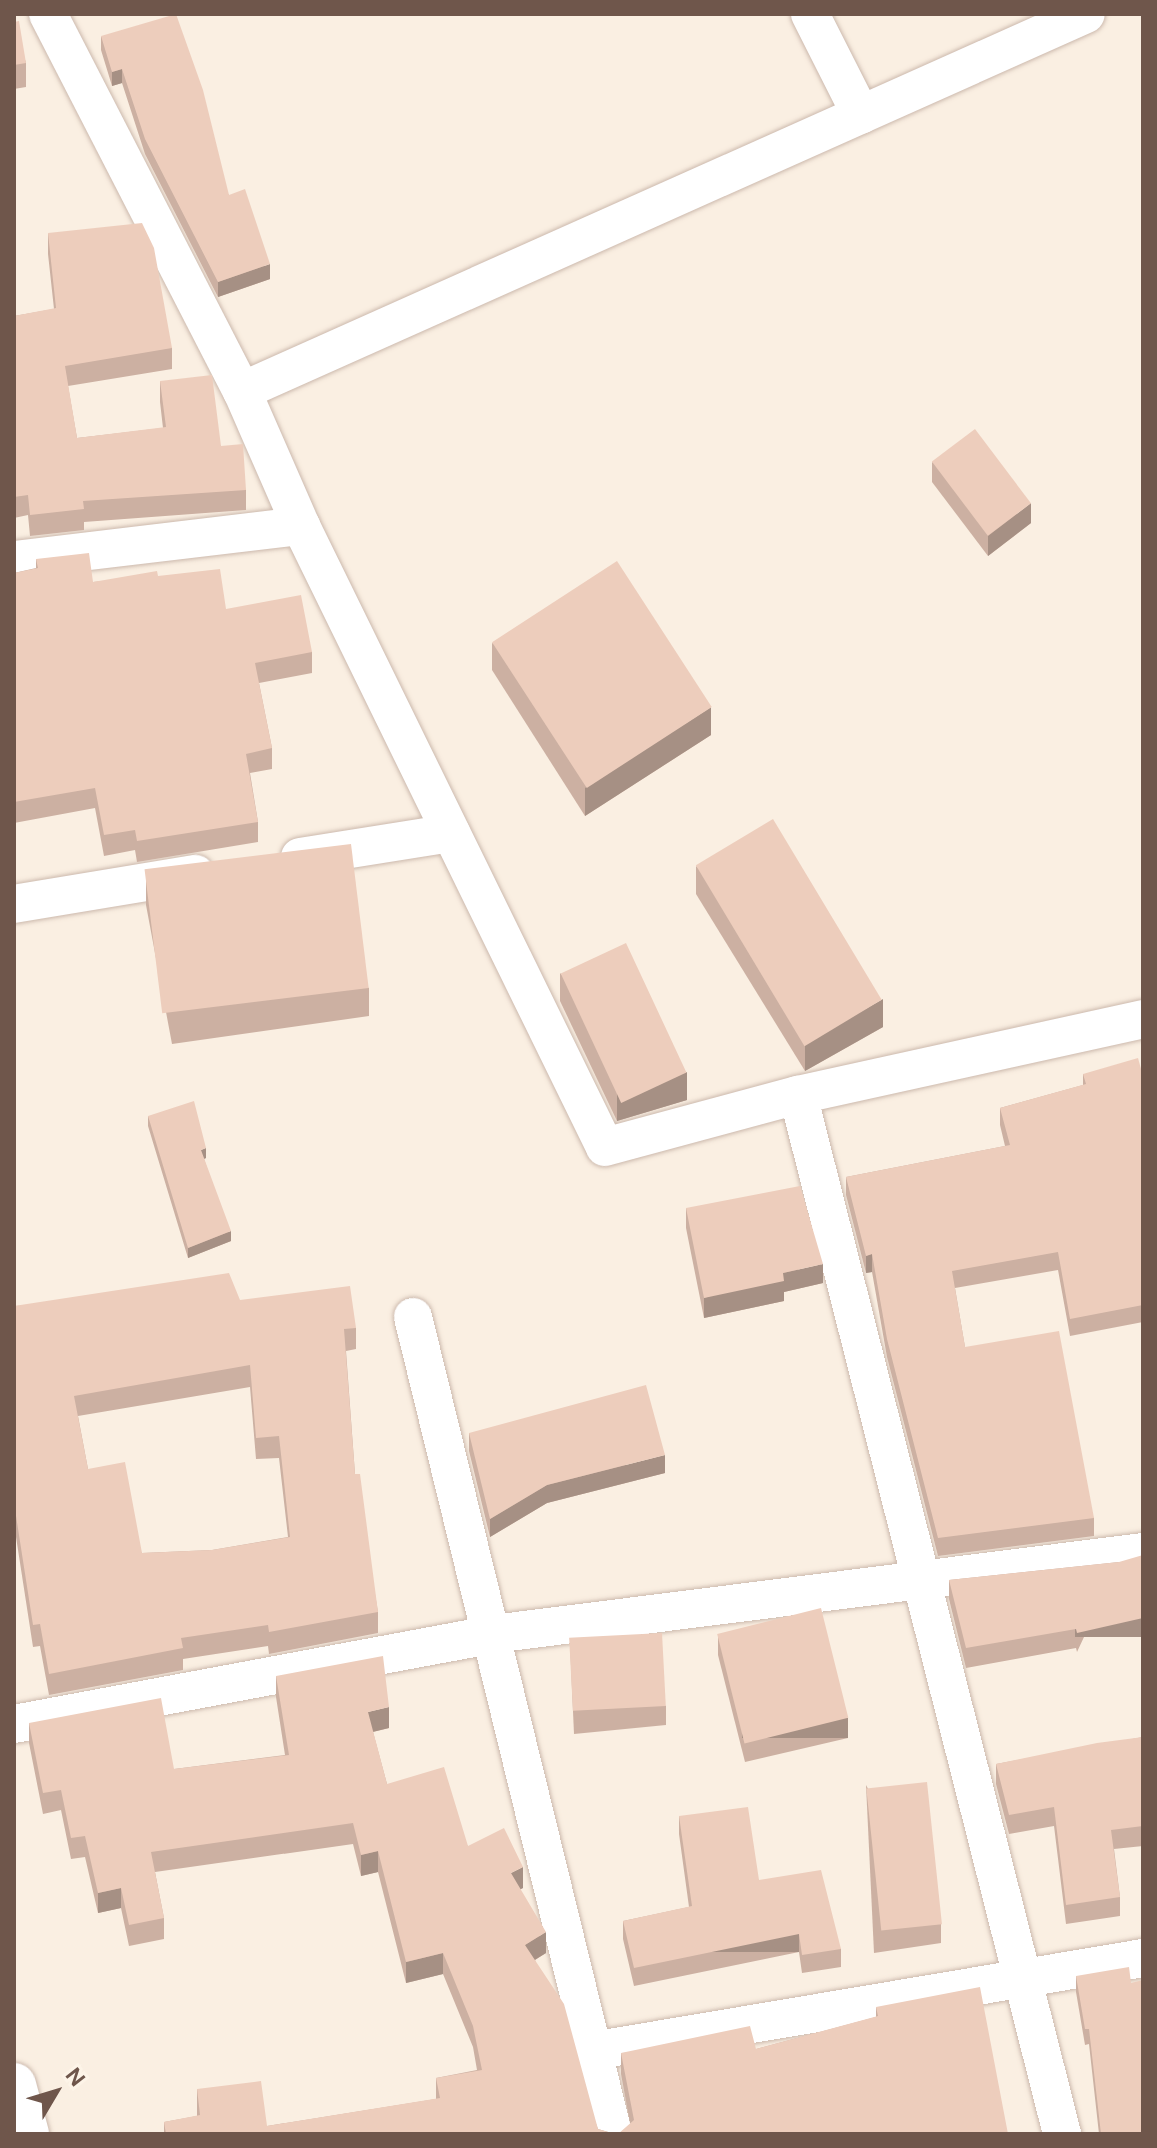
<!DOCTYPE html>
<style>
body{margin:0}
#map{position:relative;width:1157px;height:2148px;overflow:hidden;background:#faefe2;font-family:"DM Sans",sans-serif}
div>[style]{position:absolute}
.roads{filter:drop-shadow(0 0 2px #ccb9ad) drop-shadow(0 0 2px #ccb9ad)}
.minor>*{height:38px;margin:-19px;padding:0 19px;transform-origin:19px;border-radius:19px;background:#fff}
.secondary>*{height:44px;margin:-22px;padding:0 22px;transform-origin:22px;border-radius:22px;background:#fff}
.wall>*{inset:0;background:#ccb0a2}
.shaded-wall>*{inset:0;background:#a69084;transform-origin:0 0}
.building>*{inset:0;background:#edcdbc;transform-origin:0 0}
span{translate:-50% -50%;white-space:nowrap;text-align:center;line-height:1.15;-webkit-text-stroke:6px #fdf4e8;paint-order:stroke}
.frame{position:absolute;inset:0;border:16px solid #6f564b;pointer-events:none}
.north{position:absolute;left:16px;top:2052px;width:80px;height:80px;-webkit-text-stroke:6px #fdf4e8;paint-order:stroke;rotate:52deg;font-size:22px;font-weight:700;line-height:32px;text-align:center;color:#6f564b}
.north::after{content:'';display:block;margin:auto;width:28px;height:36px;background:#6f564b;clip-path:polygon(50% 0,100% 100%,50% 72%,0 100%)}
</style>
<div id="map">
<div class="roads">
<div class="minor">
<i style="left:48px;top:14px;width:424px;rotate:62.8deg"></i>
<i style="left:242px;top:391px;width:147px;rotate:66.4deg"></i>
<i style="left:301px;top:526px;width:691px;rotate:63.92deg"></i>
<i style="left:605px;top:1147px;width:200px;rotate:-15.1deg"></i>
<i style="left:798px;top:1095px;width:1072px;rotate:75.74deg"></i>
<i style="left:810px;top:14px;width:113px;rotate:63.2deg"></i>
<i style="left:242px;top:391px;width:924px;rotate:-24.07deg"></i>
<i style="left:14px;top:560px;width:289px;rotate:-6.8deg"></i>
<i style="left:300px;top:857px;width:153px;rotate:-9deg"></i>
<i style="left:14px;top:904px;width:184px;rotate:-9.4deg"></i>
<i style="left:798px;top:1095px;width:353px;rotate:-12.4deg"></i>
<i style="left:413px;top:1317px;width:841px;rotate:76.24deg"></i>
<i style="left:14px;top:1724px;width:487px;rotate:-10.6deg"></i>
<i style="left:493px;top:1634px;width:655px;rotate:-7.19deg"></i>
<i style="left:592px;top:2051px;width:559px;rotate:-9.58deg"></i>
</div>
<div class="secondary">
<i style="left:14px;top:2085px;width:51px;rotate:75.1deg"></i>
</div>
</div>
<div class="wall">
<i style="clip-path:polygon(14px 22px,26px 63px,26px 87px,14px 89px)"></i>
<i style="clip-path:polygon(101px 36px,229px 195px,270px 279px,218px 297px,145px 154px,122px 83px,112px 86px,101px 50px)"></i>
<i style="clip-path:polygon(48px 233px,172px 348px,172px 369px,68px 386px,77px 438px,163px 428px,160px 402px,160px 381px,221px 446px,246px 490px,246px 510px,84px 522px,84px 530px,30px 536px,28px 515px,14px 518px,14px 316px,54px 309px,48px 254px)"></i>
<i style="clip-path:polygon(932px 462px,1031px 523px,988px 556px,932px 482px)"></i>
<i style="clip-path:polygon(36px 559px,93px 582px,158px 576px,312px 652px,312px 673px,259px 683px,272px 748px,272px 769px,250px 773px,258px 822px,258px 842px,137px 862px,135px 850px,104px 856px,95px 808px,14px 823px,14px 573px,36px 568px)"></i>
<i style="clip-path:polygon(492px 643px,711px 735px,585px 816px,492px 670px)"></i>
<i style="clip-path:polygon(696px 866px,883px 1027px,805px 1071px,696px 894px)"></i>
<i style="clip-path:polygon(146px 877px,369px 988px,369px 1016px,172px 1044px,146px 905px)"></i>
<i style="clip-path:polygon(560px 973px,687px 1100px,617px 1121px,560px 1001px)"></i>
<i style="clip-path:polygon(1083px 1074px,1143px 1076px,1143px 1322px,1070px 1336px,1058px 1270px,955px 1288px,965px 1347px,1094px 1518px,1094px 1536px,938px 1556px,887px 1357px,872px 1272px,866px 1273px,846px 1195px,846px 1177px,1005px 1146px,1000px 1125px,1000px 1108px,1083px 1085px)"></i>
<i style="clip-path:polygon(148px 1116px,206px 1158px,204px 1159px,231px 1241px,188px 1258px,148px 1126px)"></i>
<i style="clip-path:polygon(686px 1208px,823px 1283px,784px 1292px,784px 1301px,704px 1318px,686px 1228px)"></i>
<i style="clip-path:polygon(evenodd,240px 1300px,356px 1328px,356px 1349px,346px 1351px,355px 1474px,378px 1612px,378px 1633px,269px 1654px,268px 1646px,183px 1659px,183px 1670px,49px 1695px,40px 1646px,33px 1647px,14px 1524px,14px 1306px,240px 1300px,250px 1387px,256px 1459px,279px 1458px,288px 1537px,212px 1550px,142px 1553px,88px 1469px,78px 1416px,250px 1387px)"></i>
<i style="clip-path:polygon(469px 1433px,665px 1473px,547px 1503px,490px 1537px,469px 1451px)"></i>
<i style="clip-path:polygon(1119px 1562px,1077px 1652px,1076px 1648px,966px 1668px,949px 1599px,949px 1580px)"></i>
<i style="clip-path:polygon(718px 1636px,848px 1738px,745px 1762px,718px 1655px)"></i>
<i style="clip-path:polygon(570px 1644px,666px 1706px,666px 1725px,574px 1734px)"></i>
<i style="clip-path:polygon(276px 1676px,389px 1728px,373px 1732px,387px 1784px,523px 1888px,520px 1889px,546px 1953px,535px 1960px,598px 2129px,615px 2134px,164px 2134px,164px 2122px,197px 2116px,197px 2089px,267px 2126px,436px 2099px,436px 2078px,477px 2070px,473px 2047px,443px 1974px,406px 1983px,378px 1872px,361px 1876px,353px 1844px,155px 1872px,164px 1918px,164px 1939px,129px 1946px,121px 1908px,98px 1913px,85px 1857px,71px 1859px,61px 1810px,43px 1814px,29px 1743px,29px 1723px,174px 1769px,285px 1755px,276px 1697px)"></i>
<i style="clip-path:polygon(1143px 1737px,1143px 1846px,1114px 1849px,1120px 1897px,1120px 1916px,1066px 1924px,1054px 1826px,1009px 1834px,996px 1784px,996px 1764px)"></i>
<i style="clip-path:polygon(866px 1785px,941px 1924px,941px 1943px,874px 1953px)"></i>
<i style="clip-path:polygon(679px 1816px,759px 1880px,841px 1949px,841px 1967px,802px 1973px,799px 1952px,634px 1986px,623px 1939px,623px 1921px,689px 1907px,679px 1834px)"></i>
<i style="clip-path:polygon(1076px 1976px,1131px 1983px,1143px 2134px,1099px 2134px,1089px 2044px,1085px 2045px,1076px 1992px)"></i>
<i style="clip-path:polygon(876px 2007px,1008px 2134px,630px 2123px,621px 2074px,621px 2053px,756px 2049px,876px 2017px)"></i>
</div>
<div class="shaded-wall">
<i style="clip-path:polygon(122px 69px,122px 83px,112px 86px,112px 72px)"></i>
<i style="clip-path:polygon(270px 264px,270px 279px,218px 297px,218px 282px)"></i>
<i style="clip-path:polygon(1031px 503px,1031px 523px,988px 556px,988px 536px)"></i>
<i style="clip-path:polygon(711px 707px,711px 735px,585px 816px,585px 788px)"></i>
<i style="clip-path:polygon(883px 999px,883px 1027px,805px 1071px,805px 1043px)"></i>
<i style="clip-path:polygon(687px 1072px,687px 1100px,617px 1121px,617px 1093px)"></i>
<i style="clip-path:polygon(206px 1148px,206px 1158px,201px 1160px,201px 1150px)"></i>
<i style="clip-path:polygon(231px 1231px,231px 1241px,188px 1258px,188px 1248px)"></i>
<i style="clip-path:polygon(872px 1254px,872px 1272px,866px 1273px,866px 1256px)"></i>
<i style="clip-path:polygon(823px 1264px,823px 1283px,784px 1292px,784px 1301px,704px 1318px,704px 1298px,783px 1273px)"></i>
<i style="clip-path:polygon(665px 1455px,665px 1473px,547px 1503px,490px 1537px,490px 1519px,547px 1485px)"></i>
<i style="left:1143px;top:1618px;width:19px;height:68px;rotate:90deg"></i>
<i style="clip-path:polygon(389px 1707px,389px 1728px,368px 1733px,368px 1712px)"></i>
<i style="left:848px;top:1718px;width:20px;height:106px;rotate:90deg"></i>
<i style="clip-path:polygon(378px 1851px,378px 1872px,361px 1876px,361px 1855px)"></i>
<i style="clip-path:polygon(523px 1867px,523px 1888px,511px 1894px,511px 1873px)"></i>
<i style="clip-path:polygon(121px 1888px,121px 1908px,98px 1913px,98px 1893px)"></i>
<i style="clip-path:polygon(546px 1932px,546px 1953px,525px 1966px,525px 1945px)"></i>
<i style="left:799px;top:1934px;width:18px;height:168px;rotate:90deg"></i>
<i style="clip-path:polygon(443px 1953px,443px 1974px,406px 1983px,406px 1962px)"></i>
</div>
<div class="building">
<i style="clip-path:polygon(176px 14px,203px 90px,229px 195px,245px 189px,270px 264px,218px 282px,145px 139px,122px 69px,112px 72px,101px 36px)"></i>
<i style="clip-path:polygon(19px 21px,26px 63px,14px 65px,14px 22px)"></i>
<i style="clip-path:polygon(142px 223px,154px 248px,172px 348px,65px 366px,77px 438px,166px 427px,160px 381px,212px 375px,221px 446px,243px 444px,246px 490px,83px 501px,84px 509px,30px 515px,28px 495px,14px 497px,14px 316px,56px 308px,48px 233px)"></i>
<i style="left:975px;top:429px;width:93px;height:54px;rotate:53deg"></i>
<i style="clip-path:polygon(89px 553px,93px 582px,157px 571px,158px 576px,220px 569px,226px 609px,301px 595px,312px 652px,255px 663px,272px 748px,246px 754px,258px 822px,137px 841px,135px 830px,104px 835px,95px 788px,14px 802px,14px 573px,38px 568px,36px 559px)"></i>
<i style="left:617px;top:561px;width:174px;height:149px;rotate:57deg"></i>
<i style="left:773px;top:819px;width:211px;height:90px;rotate:59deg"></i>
<i style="left:351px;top:844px;width:145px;height:208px;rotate:83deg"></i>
<i style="left:626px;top:943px;width:143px;height:72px;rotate:65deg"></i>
<i style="clip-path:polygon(1138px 1058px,1143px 1076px,1143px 1305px,1070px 1319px,1058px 1252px,952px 1271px,965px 1347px,1059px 1331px,1094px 1518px,938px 1538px,887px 1339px,872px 1254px,866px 1256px,846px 1177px,1010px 1145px,1000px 1108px,1086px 1084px,1083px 1074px)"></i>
<i style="clip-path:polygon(194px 1101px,206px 1148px,201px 1150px,231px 1231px,188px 1248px,148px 1116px)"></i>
<i style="clip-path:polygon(800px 1186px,823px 1264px,783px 1273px,784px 1281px,704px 1298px,686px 1208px)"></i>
<i style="clip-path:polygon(evenodd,229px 1273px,240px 1300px,350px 1286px,356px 1328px,344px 1329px,355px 1474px,360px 1474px,378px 1612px,269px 1632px,268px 1625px,181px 1638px,183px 1648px,49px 1674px,40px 1624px,33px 1625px,14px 1503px,14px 1306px,229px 1273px,250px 1365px,256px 1438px,279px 1436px,290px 1537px,212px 1550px,142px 1553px,125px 1462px,88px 1469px,74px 1396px,250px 1365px)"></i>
<i style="clip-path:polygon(646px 1385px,665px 1455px,547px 1485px,490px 1519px,469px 1433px)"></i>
<i style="clip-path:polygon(1143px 1555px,1143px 1618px,1077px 1633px,1076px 1629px,966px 1648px,949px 1580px,1119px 1562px)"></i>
<i style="left:821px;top:1608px;width:113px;height:107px;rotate:76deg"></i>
<i style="left:662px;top:1633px;width:73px;height:93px;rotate:87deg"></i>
<i style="clip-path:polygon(383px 1656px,389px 1707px,368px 1712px,387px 1784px,444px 1767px,468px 1846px,504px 1828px,523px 1867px,511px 1873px,546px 1932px,525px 1945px,564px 2004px,598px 2129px,615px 2134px,166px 2134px,164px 2122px,200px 2115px,197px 2089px,261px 2081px,267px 2126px,440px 2098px,436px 2078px,482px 2070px,473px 2026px,443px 1953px,406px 1962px,378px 1851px,361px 1855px,353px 1823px,151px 1852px,164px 1918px,129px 1925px,121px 1888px,98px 1893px,85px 1836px,71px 1838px,61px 1790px,43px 1793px,29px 1723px,161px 1698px,174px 1769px,289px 1755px,276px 1676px)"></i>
<i style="clip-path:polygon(1143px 1737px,1143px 1826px,1111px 1830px,1120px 1897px,1066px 1905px,1054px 1807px,1009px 1815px,996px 1764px,1097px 1743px)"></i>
<i style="left:927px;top:1782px;width:143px;height:61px;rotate:84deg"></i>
<i style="clip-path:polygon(748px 1807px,759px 1880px,821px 1870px,841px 1949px,802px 1955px,799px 1934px,634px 1968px,623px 1921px,692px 1906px,679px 1816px)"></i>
<i style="clip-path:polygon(1129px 1967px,1131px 1983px,1143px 1980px,1143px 2134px,1101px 2134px,1089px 2029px,1085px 2029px,1076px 1976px)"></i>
<i style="clip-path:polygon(980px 1987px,1008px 2134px,618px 2134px,634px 2120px,621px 2053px,750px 2026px,756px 2049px,878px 2016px,876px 2007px)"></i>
</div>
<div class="frame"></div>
<div class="north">N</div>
</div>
